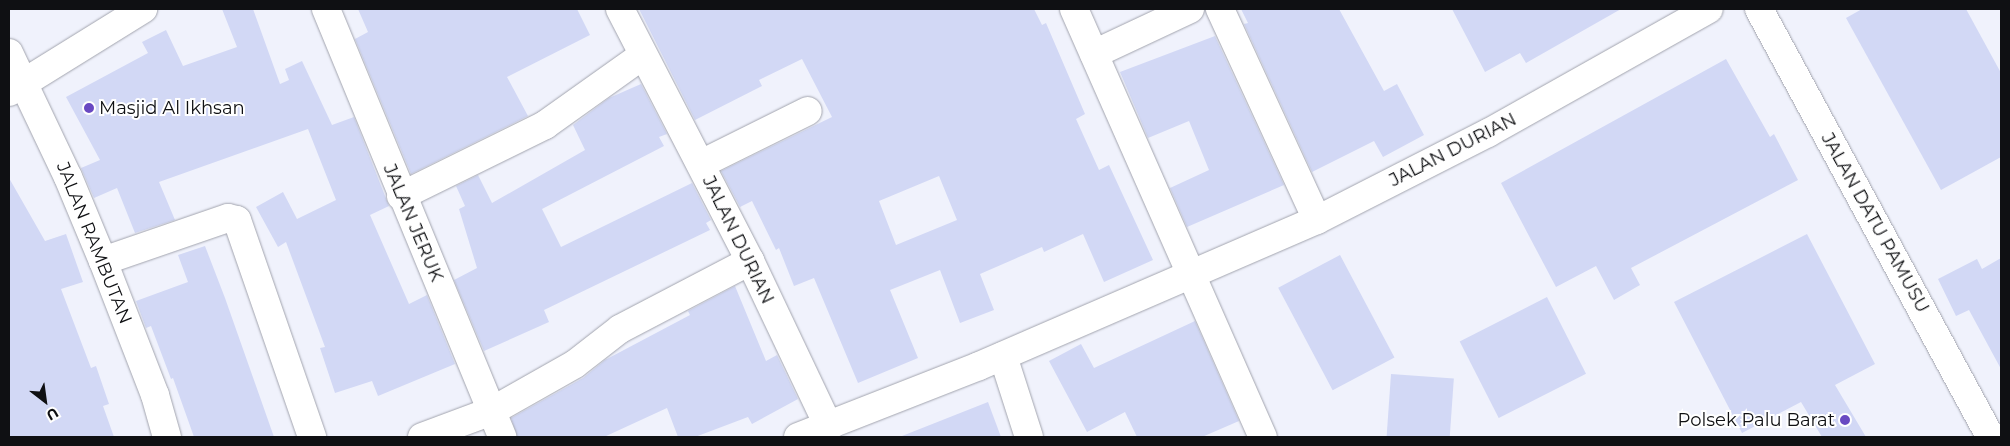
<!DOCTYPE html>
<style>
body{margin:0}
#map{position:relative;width:2010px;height:446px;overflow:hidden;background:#f0f2fc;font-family:Montserrat,sans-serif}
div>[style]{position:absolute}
.building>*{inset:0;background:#d2d8f5;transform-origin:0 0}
.roads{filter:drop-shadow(0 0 1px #a2a4ae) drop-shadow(0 0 1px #a2a4ae)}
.minor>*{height:28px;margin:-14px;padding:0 14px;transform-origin:14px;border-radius:14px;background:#fff}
.dots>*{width:14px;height:14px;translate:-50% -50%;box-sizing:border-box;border:2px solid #fff;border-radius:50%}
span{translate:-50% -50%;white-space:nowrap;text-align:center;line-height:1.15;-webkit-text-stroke:4px #fff;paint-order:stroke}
.poi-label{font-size:18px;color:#0f1013}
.left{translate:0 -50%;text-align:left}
.right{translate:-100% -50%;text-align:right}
.street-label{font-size:18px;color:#0f1013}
.frame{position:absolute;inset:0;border:10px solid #0f1013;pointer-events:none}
.north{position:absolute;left:20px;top:376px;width:50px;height:50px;-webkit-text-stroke:4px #fff;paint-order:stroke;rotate:150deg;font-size:14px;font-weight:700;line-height:20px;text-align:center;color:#0f1013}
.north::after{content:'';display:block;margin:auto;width:18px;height:22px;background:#0f1013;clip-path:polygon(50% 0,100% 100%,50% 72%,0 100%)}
</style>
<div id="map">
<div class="building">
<i style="clip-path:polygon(222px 9px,253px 9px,280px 84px,289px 80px,285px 69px,302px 61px,332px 125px,354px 117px,389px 206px,370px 215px,409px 304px,427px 295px,455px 364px,378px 396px,372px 381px,335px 393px,320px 348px,325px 347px,286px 242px,278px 247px,256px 207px,283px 192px,297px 219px,336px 200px,308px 129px,159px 182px,175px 220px,135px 233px,117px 188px,94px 198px,81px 168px,100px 160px,66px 97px,148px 53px,142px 42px,166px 30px,183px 66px,237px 47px)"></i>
<i style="clip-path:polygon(358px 9px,577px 9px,590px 35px,507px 77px,528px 116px,411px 174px,355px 39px,368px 32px)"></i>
<i style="clip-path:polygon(evenodd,639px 9px,1034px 9px,1042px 25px,1046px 23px,1085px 114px,1076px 119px,1099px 170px,1109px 165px,1153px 260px,1104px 282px,1083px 234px,1044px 252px,1042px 247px,980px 274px,994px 310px,960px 323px,940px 270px,890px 290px,918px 358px,858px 383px,814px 278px,794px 286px,779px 248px,776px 250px,752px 201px,740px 207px,721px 171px,832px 117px,802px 59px,759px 80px,762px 86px,695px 120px,639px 9px,939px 176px,957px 220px,896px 245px,879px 201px,939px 176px)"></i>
<i style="clip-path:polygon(1241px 9px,1339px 9px,1384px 91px,1397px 84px,1424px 135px,1383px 157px,1374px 141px,1312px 172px,1244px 24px,1248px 23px)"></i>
<i style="clip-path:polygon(1452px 9px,1621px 9px,1526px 63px,1520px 53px,1485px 72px)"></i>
<i style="clip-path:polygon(1862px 9px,1966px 9px,2001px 73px,2001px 157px,1941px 190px,1846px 18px)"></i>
<i style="clip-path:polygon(1215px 36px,1284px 185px,1187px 227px,1170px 188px,1209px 170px,1189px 121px,1148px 138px,1120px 72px)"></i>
<i style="clip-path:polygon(1726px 59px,1770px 137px,1774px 134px,1798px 180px,1631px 268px,1640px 285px,1614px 300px,1596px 266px,1556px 287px,1501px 183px)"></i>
<i style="clip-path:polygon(641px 84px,667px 134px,659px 137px,664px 146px,542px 209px,561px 247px,692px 183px,711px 220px,706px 223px,710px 230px,544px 310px,549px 322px,484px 351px,454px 280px,477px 268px,459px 209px,465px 206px,456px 186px,478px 175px,492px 203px,585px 150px,573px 125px,609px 98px)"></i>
<i style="clip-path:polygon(9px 178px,45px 241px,66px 234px,83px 282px,61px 289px,91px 368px,96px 366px,109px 404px,103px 406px,114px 437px,9px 437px)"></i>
<i style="clip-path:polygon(1807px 234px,1875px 364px,1835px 385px,1866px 437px,1822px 437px,1801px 402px,1742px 433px,1674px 302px)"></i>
<i style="clip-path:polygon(205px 246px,225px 298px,274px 437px,194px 437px,173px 378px,171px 379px,151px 326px,146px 328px,136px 301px,188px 282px,178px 255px)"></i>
<i style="left:1340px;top:255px;width:116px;height:70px;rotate:62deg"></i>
<i style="clip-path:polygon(2001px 258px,2001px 369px,1969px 310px,1956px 316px,1938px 279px,1977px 259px,1982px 269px)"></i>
<i style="clip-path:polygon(735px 286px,766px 361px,777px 355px,798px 399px,752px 424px,748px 417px,695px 437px,678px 437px,667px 408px,604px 437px,517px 437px,511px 418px,583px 378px,605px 360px,690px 315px,688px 311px)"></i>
<i style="left:1547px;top:297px;width:86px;height:98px;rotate:63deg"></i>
<i style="clip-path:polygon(1195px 321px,1239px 421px,1202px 437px,1137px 437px,1125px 412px,1087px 432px,1049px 361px,1081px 344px,1094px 368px)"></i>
<i style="left:1391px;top:374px;width:63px;height:63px;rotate:4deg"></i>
<i style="clip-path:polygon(988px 402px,1001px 437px,902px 437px,902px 436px)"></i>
</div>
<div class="roads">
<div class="minor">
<i style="left:326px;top:9px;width:463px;rotate:67.6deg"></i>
<i style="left:620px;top:9px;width:284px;rotate:62.7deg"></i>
<i style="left:750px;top:261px;width:184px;rotate:64.6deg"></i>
<i style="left:1074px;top:9px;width:468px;rotate:66.2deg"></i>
<i style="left:1220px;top:9px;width:232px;rotate:65.3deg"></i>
<i style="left:1759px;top:9px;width:486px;rotate:61.6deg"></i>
<i style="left:9px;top:53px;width:137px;rotate:64.6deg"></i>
<i style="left:68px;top:177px;width:91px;rotate:67.4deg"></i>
<i style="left:103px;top:261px;width:144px;rotate:68.8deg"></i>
<i style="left:155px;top:395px;width:44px;rotate:74.1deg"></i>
<i style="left:1094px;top:54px;width:106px;rotate:-25.1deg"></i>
<i style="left:9px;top:92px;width:158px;rotate:-31.8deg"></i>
<i style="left:701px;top:164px;width:119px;rotate:-26.4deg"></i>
<i style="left:401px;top:196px;width:161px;rotate:-26.2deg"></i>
<i style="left:545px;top:125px;width:120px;rotate:-35.5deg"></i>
<i style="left:103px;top:261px;width:132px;rotate:-19deg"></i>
<i style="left:228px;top:218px;width:9px;rotate:13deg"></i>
<i style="left:237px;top:220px;width:230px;rotate:70.9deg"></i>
<i style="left:1003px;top:356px;width:85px;rotate:72.2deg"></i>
<i style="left:422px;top:437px;width:75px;rotate:-20.4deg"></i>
<i style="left:492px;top:411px;width:95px;rotate:-29.5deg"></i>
<i style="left:575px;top:364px;width:57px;rotate:-37.9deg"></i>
<i style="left:620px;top:329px;width:147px;rotate:-27.6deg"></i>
<i style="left:798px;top:437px;width:194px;rotate:-21.4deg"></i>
<i style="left:979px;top:366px;width:368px;rotate:-23.4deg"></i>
<i style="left:1317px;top:220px;width:192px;rotate:-27deg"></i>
<i style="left:1488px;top:133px;width:253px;rotate:-29.3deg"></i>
</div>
</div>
<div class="dots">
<i style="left:89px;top:108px;background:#6949c2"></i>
<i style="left:1845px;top:420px;background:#6949c2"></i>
</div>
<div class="poi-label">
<span class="left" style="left:99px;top:108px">Masjid Al Ikhsan</span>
<span class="right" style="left:1835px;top:420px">Polsek Palu Barat</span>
</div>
<div class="street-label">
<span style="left:1453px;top:150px;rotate:-27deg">JALAN DURIAN</span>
<span style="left:413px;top:223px;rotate:67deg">JALAN JERUK</span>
<span style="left:1875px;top:223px;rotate:61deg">JALAN DATU PAMUSU</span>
<span style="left:738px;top:240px;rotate:64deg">JALAN DURIAN</span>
<span style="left:94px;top:243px;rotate:68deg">JALAN RAMBUTAN</span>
</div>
<div class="frame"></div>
<div class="north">U</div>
</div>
